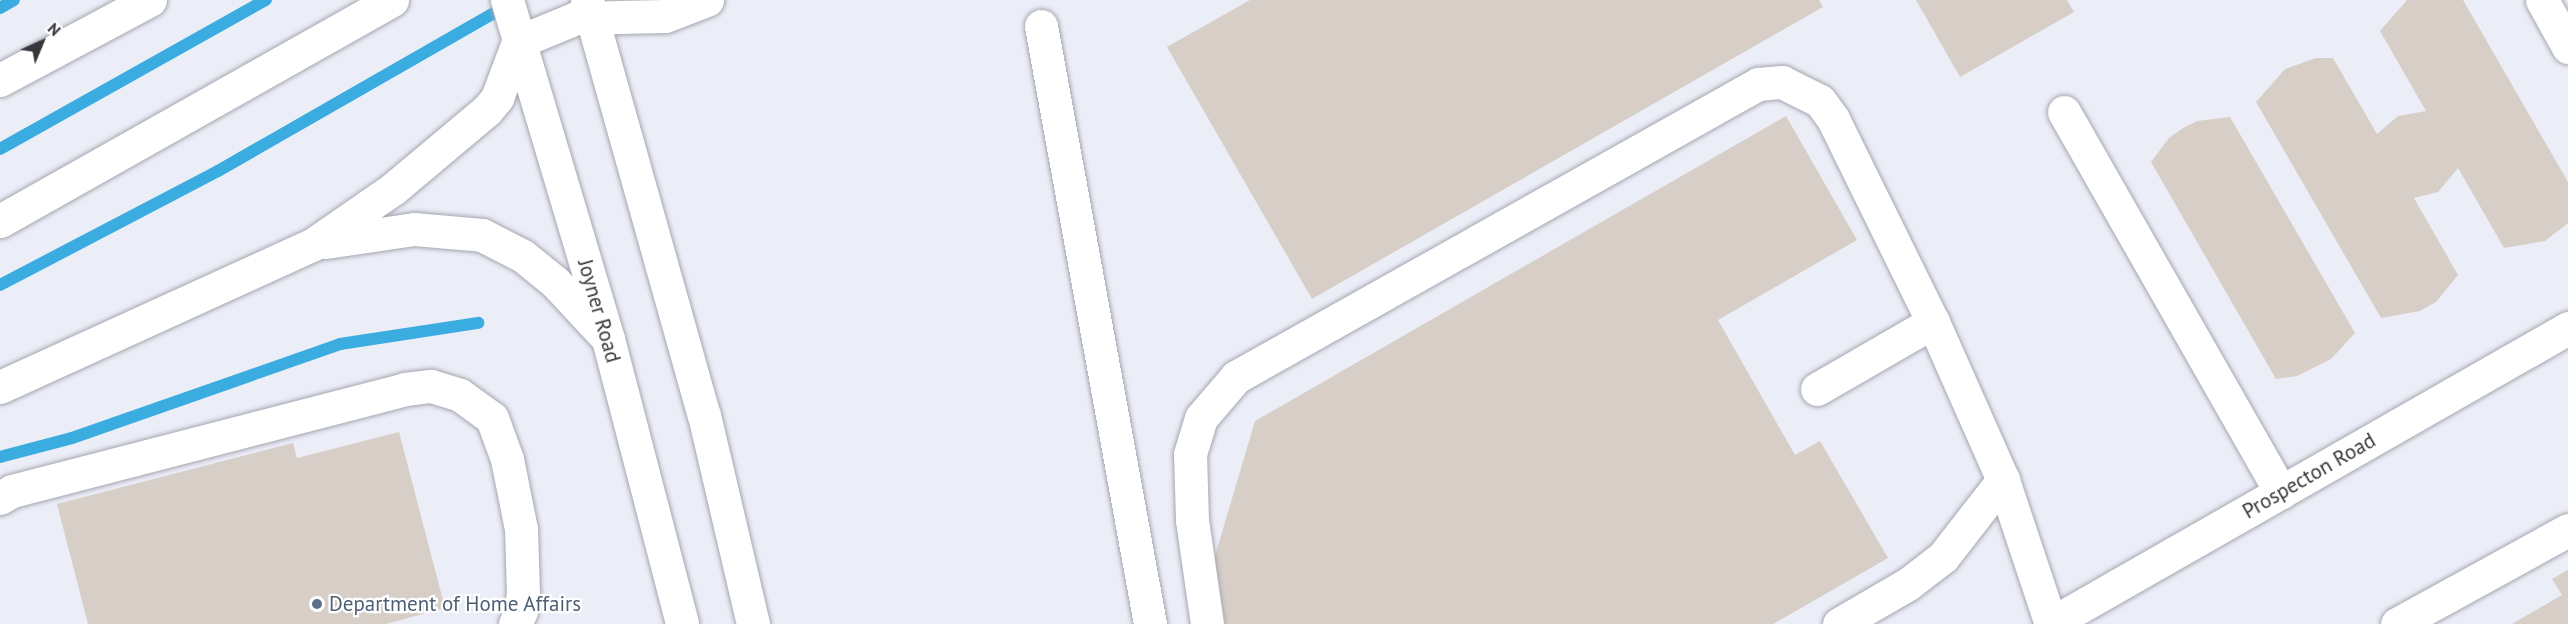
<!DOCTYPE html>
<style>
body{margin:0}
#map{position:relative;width:2568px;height:624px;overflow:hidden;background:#ebedf7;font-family:"PT Sans",sans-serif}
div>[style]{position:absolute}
.stream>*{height:12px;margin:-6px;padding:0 6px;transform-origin:6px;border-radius:6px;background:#3bace0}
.building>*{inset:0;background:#d8cec8}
.roads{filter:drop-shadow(0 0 2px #a5a6b0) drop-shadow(0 0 2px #a5a6b0)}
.minor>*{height:33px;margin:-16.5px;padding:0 16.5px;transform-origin:16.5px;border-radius:16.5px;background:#fff}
.major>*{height:33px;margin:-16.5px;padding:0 16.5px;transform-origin:16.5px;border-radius:16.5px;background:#fff}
.highway>*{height:33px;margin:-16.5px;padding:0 16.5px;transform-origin:16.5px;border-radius:16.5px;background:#fff}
.dots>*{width:16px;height:16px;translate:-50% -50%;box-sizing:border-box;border:3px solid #fff;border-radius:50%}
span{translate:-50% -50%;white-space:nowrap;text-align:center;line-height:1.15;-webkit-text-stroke:4.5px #fff;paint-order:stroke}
.street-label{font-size:21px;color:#37373b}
.service-label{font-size:21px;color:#4e5e75}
.left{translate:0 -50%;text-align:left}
.north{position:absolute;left:12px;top:12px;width:60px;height:60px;-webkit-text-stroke:4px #fff;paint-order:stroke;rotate:44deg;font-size:16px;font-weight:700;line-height:24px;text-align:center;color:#37373b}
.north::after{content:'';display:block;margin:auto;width:21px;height:27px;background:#37373b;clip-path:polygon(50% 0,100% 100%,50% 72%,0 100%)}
</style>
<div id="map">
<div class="stream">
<i style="left:0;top:8px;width:16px;rotate:-30deg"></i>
<i style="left:0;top:149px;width:305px;rotate:-29.3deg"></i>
<i style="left:0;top:285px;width:246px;rotate:-27.6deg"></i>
<i style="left:218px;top:171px;width:334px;rotate:-29.8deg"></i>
<i style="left:0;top:457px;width:74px;rotate:-14.8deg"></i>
<i style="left:72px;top:438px;width:284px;rotate:-19.3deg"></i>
<i style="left:340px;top:344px;width:140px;rotate:-8.7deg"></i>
</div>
<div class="building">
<i style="clip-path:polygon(1250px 0,1819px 0,1823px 7px,1312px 299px,1167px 47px)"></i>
<i style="clip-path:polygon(1916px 0,2067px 0,2074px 12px,1960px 77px)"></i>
<i style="clip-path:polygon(2407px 0,2463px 0,2568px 182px,2568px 223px,2545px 241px,2504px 248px,2458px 168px,2438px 192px,2414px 198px,2458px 275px,2436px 302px,2420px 311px,2381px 318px,2256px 102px,2285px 69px,2316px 58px,2333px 58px,2377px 134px,2398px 116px,2426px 111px,2380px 31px)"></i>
<i style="clip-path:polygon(1786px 116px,1857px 240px,1718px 320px,1795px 455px,1820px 441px,1888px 558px,1773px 624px,1225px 624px,1215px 556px,1255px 421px)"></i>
<i style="clip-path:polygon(2230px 117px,2355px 333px,2331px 359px,2297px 376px,2276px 379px,2151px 162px,2169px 138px,2183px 128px,2197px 121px)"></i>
<i style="clip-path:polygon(399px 432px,445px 608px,386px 624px,88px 624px,57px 504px,293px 443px,297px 458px)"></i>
<i style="clip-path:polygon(2568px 570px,2568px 624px,2512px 624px,2562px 595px,2552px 579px)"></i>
</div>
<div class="roads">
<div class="minor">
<i style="left:507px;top:0;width:354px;rotate:73.4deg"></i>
<i style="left:608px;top:339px;width:294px;rotate:75.4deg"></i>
<i style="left:587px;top:0;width:431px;rotate:74.3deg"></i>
<i style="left:704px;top:415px;width:215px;rotate:76.8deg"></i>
<i style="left:2542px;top:0;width:54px;rotate:61deg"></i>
<i style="left:1041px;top:26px;width:608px;rotate:79.67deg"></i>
<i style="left:2064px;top:112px;width:438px;rotate:60.3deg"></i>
<i style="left:1817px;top:389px;width:134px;rotate:-30deg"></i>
<i style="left:0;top:498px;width:14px;rotate:-30deg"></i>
<i style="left:12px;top:491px;width:406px;rotate:-14.5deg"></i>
<i style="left:405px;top:389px;width:26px;rotate:-7deg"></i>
<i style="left:431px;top:386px;width:30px;rotate:17deg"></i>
<i style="left:460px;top:395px;width:39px;rotate:36deg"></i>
<i style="left:492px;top:418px;width:44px;rotate:69.9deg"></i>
<i style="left:507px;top:459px;width:71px;rotate:78.7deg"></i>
<i style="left:521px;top:529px;width:62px;rotate:88.2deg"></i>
<i style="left:523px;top:591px;width:20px;rotate:96deg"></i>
<i style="left:521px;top:611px;width:14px;rotate:115deg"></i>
<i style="left:1207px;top:624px;width:105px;rotate:-98.2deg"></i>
<i style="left:1192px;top:520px;width:66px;rotate:-91.7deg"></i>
<i style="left:1190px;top:454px;width:38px;rotate:-73deg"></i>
<i style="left:1201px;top:418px;width:54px;rotate:-49.5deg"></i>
<i style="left:1236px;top:377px;width:599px;rotate:-29.31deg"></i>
<i style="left:1758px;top:84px;width:24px;rotate:-5deg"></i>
<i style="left:1782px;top:82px;width:42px;rotate:26.6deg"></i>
<i style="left:1820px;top:101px;width:22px;rotate:54deg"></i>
<i style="left:1833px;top:119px;width:226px;rotate:63.8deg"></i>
<i style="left:1933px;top:322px;width:173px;rotate:66.1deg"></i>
<i style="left:2003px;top:480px;width:152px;rotate:71.6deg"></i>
<i style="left:1839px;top:624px;width:80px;rotate:-30.1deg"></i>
<i style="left:1908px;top:584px;width:44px;rotate:-37.6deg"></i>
<i style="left:1943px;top:557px;width:98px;rotate:-52.1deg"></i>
<i style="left:2397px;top:624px;width:195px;rotate:-28.8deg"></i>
</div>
<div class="major">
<i style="left:2050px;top:624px;width:597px;rotate:-29.74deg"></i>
</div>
<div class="highway">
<i style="left:0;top:80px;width:170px;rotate:-28.1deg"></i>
<i style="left:0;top:221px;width:450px;rotate:-29.4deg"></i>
<i style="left:326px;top:242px;width:89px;rotate:-8.4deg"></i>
<i style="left:414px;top:229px;width:68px;rotate:5deg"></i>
<i style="left:482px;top:235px;width:46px;rotate:27.1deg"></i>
<i style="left:523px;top:256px;width:41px;rotate:39.1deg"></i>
<i style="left:555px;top:282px;width:78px;rotate:47.1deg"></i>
<i style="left:0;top:387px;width:343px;rotate:-24.5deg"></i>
<i style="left:312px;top:245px;width:98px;rotate:-34.7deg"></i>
<i style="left:393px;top:189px;width:123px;rotate:-40deg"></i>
<i style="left:487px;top:110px;width:16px;rotate:-50deg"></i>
<i style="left:497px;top:98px;width:60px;rotate:-69.4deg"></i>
<i style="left:518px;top:42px;width:63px;rotate:-22.5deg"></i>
<i style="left:576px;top:18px;width:89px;rotate:-1.3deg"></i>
<i style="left:665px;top:16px;width:45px;rotate:-20.9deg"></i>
</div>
</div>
<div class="dots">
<i style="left:317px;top:604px;background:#5c6f8a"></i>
</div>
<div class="street-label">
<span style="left:599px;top:311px;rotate:74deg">Joyner Road</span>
<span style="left:2309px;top:476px;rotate:-30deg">Prospecton Road</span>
</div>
<div class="service-label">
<span class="left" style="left:329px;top:604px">Department of Home Affairs</span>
</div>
<div class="north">N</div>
</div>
